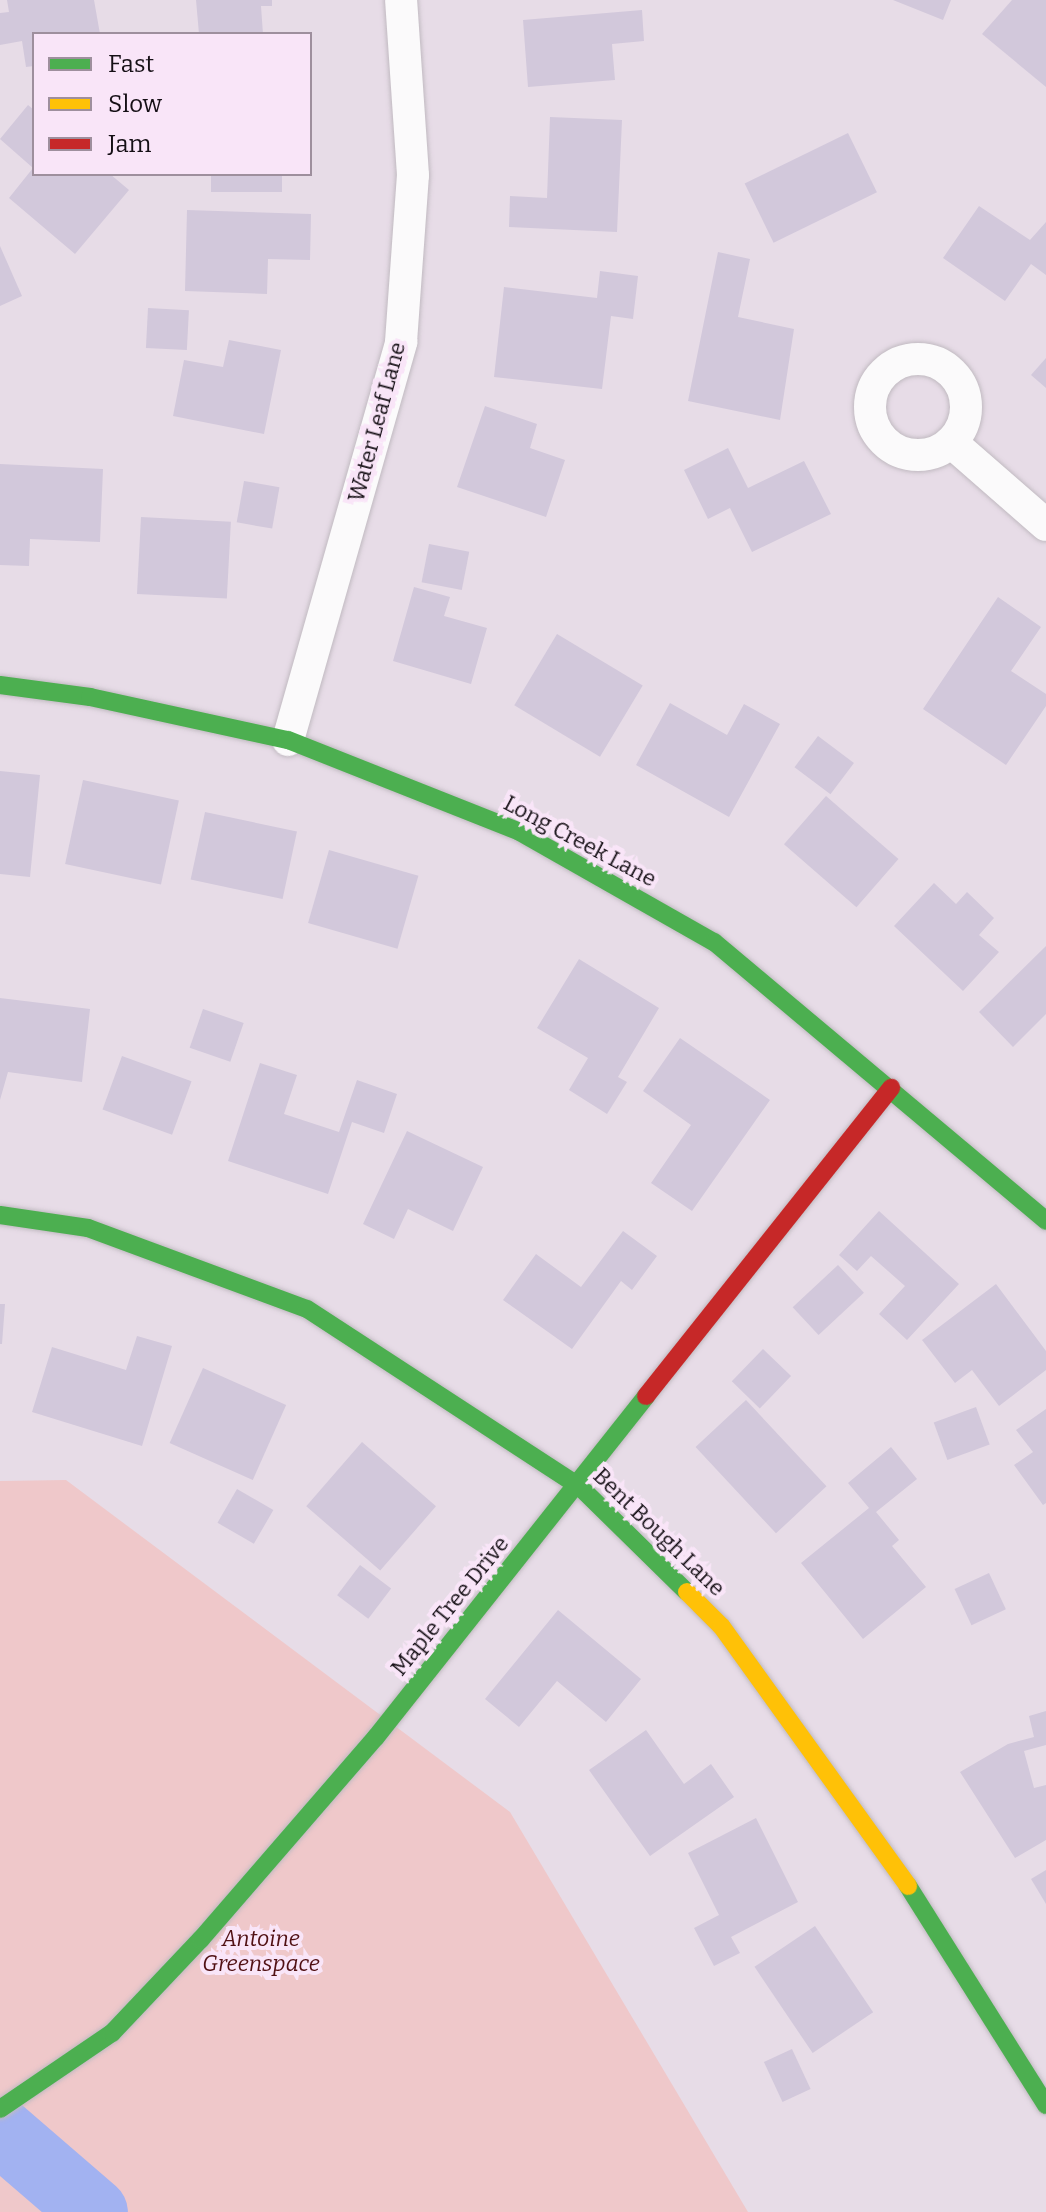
<!DOCTYPE html>
<style>
body{margin:0}
#map{position:relative;width:1046px;height:2212px;overflow:hidden;background:#e7dce7;font-family:Bitter,serif}
div>[style]{position:absolute}
.green>*{inset:0;background:#efc8ca}
.river>*{height:68px;margin:-34px;padding:0 34px;transform-origin:34px;border-radius:34px;background:#a2b2f1}
.building>*{inset:0;background:#d2c8db;transform-origin:0 0}
.roads{filter:drop-shadow(0 0 2px #c1bac1) drop-shadow(0 0 2px #c1bac1)}
.street>*{height:32px;margin:-16px;padding:0 16px;transform-origin:16px;border-radius:16px;background:#fbfafb}
.street>.ring{margin:-16px;padding:0;box-sizing:content-box;background:none;border:32px solid #fbfafb;border-radius:50%}
.fast>*{height:18px;margin:-9px;padding:0 9px;transform-origin:9px;border-radius:9px;background:#4caf50}
.slow>*{height:18px;margin:-9px;padding:0 9px;transform-origin:9px;border-radius:9px;background:#ffc107}
.jam>*{height:18px;margin:-9px;padding:0 9px;transform-origin:9px;border-radius:9px;background:#c62828}
span{translate:-50% -50%;white-space:nowrap;text-align:center;line-height:1.15;-webkit-text-stroke:8px #f9e5f8;paint-order:stroke}
.street-label{font-size:22px;color:#150f15}
.park-label{font-size:22px;color:#501013;font-style:italic}
.legend{position:absolute;left:32px;top:32px;width:280px;height:144px;box-sizing:border-box;background:#f9e5f8;border:2px solid #9e8f9d;margin:0;padding:10px 14px;list-style:none;font-size:24px;color:#150f15}
.legend li{display:flex;align-items:center;gap:16px;height:40px}
.legend b{width:40px;border:2px solid #9e8f9d}
</style>
<div id="map">
<div class="green">
<i style="clip-path:polygon(66px 1480px,510px 1812px,748px 2212px,0 2212px,0 1481px)"></i>
</div>
<div class="river">
<i style="left:0;top:2131px;width:124px;rotate:40.8deg"></i>
</div>
<div class="building">
<i style="clip-path:polygon(7px 0,94px 0,100px 34px,34px 34px,34px 66px,26px 67px,22px 41px,0 45px,0 13px,9px 12px)"></i>
<i style="clip-path:polygon(196px 0,272px 0,272px 6px,261px 6px,263px 34px,199px 34px)"></i>
<i style="clip-path:polygon(893px 0,951px 0,943px 20px)"></i>
<i style="clip-path:polygon(1012px 0,1046px 0,1046px 87px,982px 34px)"></i>
<i style="clip-path:polygon(642px 10px,644px 41px,612px 44px,615px 80px,528px 87px,523px 20px)"></i>
<i style="clip-path:polygon(28px 105px,34px 110px,34px 174px,110px 174px,129px 190px,75px 254px,9px 198px,33px 168px,0 139px)"></i>
<i style="clip-path:polygon(550px 117px,622px 120px,617px 232px,509px 227px,510px 196px,547px 198px)"></i>
<i style="left:848px;top:133px;width:66px;height:115px;rotate:64deg"></i>
<i style="left:211px;top:174px;width:71px;height:18px"></i>
<i style="clip-path:polygon(979px 206px,1030px 240px,1046px 222px,1046px 275px,1031px 264px,1005px 301px,943px 258px)"></i>
<i style="clip-path:polygon(187px 210px,311px 214px,310px 260px,268px 259px,267px 294px,185px 291px)"></i>
<i style="clip-path:polygon(0 246px,22px 296px,0 306px)"></i>
<i style="clip-path:polygon(718px 252px,750px 259px,738px 317px,794px 329px,780px 420px,688px 401px)"></i>
<i style="clip-path:polygon(600px 271px,638px 276px,633px 319px,611px 316px,602px 389px,494px 377px,504px 287px,597px 298px)"></i>
<i style="left:148px;top:308px;width:41px;height:40px;rotate:3deg"></i>
<i style="clip-path:polygon(229px 340px,281px 350px,264px 434px,173px 416px,184px 360px,223px 367px)"></i>
<i style="clip-path:polygon(1046px 358px,1046px 388px,1031px 375px)"></i>
<i style="clip-path:polygon(485px 406px,537px 424px,530px 448px,565px 460px,546px 517px,457px 487px)"></i>
<i style="clip-path:polygon(728px 448px,748px 488px,804px 461px,831px 514px,752px 552px,730px 508px,708px 519px,684px 470px)"></i>
<i style="clip-path:polygon(0 464px,103px 469px,100px 542px,30px 539px,29px 566px,0 565px)"></i>
<i style="left:244px;top:481px;width:36px;height:42px;rotate:10deg"></i>
<i style="left:141px;top:517px;width:90px;height:77px;rotate:3deg"></i>
<i style="left:429px;top:544px;width:41px;height:39px;rotate:11deg"></i>
<i style="clip-path:polygon(414px 587px,450px 597px,444px 616px,487px 628px,471px 684px,393px 661px)"></i>
<i style="clip-path:polygon(998px 597px,1041px 627px,1011px 671px,1046px 694px,1046px 706px,1006px 765px,923px 709px)"></i>
<i style="left:557px;top:634px;width:100px;height:83px;rotate:31deg"></i>
<i style="clip-path:polygon(670px 703px,727px 735px,744px 704px,780px 724px,729px 817px,636px 765px)"></i>
<i style="left:818px;top:736px;width:45px;height:39px;rotate:37deg"></i>
<i style="clip-path:polygon(0 771px,40px 775px,30px 877px,0 874px)"></i>
<i style="left:83px;top:780px;width:98px;height:86px;rotate:12deg"></i>
<i style="left:826px;top:796px;width:96px;height:64px;rotate:41deg"></i>
<i style="left:205px;top:812px;width:94px;height:69px;rotate:12deg"></i>
<i style="left:329px;top:850px;width:93px;height:76px;rotate:16deg"></i>
<i style="clip-path:polygon(934px 883px,956px 904px,967px 892px,994px 918px,979px 935px,999px 952px,963px 991px,894px 926px)"></i>
<i style="clip-path:polygon(1046px 946px,1046px 1014px,1013px 1047px,979px 1012px)"></i>
<i style="clip-path:polygon(579px 959px,659px 1008px,618px 1077px,627px 1082px,607px 1114px,569px 1090px,588px 1058px,537px 1028px)"></i>
<i style="clip-path:polygon(0 998px,90px 1009px,82px 1082px,8px 1072px,0 1100px)"></i>
<i style="left:203px;top:1009px;width:43px;height:41px;rotate:19deg"></i>
<i style="clip-path:polygon(680px 1038px,770px 1100px,692px 1211px,651px 1183px,691px 1125px,643px 1091px)"></i>
<i style="left:122px;top:1056px;width:74px;height:57px;rotate:20deg"></i>
<i style="clip-path:polygon(260px 1063px,297px 1075px,284px 1114px,339px 1132px,357px 1080px,397px 1094px,384px 1133px,352px 1122px,328px 1194px,228px 1161px)"></i>
<i style="clip-path:polygon(407px 1131px,483px 1167px,453px 1231px,408px 1209px,394px 1239px,363px 1224px)"></i>
<i style="clip-path:polygon(879px 1211px,959px 1284px,907px 1340px,879px 1314px,905px 1286px,871px 1256px,857px 1271px,839px 1255px)"></i>
<i style="clip-path:polygon(623px 1231px,657px 1256px,632px 1290px,621px 1281px,572px 1349px,503px 1300px,536px 1254px,581px 1287px)"></i>
<i style="left:838px;top:1265px;width:38px;height:62px;rotate:47deg"></i>
<i style="clip-path:polygon(996px 1284px,1046px 1351px,1046px 1370px,999px 1406px,972px 1370px,955px 1383px,922px 1340px)"></i>
<i style="clip-path:polygon(0 1304px,5px 1304px,2px 1344px,0 1344px)"></i>
<i style="clip-path:polygon(137px 1336px,172px 1346px,142px 1446px,32px 1412px,52px 1347px,126px 1370px)"></i>
<i style="left:763px;top:1349px;width:39px;height:45px;rotate:44deg"></i>
<i style="left:203px;top:1368px;width:91px;height:82px;rotate:24deg"></i>
<i style="left:746px;top:1400px;width:118px;height:69px;rotate:47deg"></i>
<i style="left:976px;top:1407px;width:40px;height:45px;rotate:70deg"></i>
<i style="clip-path:polygon(1046px 1409px,1046px 1503px,1043px 1505px,1014px 1465px,1033px 1452px,1016px 1430px)"></i>
<i style="left:362px;top:1442px;width:98px;height:85px;rotate:41deg"></i>
<i style="clip-path:polygon(891px 1447px,917px 1479px,876px 1512px,899px 1540px,892px 1546px,926px 1587px,863px 1639px,801px 1563px,869px 1508px,848px 1483px)"></i>
<i style="left:237px;top:1489px;width:42px;height:39px;rotate:30deg"></i>
<i style="left:360px;top:1565px;width:39px;height:38px;rotate:37deg"></i>
<i style="left:989px;top:1573px;width:40px;height:38px;rotate:65deg"></i>
<i style="clip-path:polygon(558px 1610px,641px 1679px,606px 1722px,557px 1681px,519px 1727px,485px 1699px)"></i>
<i style="clip-path:polygon(1046px 1711px,1046px 1745px,1024px 1751px,1034px 1788px,1046px 1785px,1046px 1840px,1015px 1858px,960px 1772px,1008px 1744px,1034px 1737px,1029px 1716px)"></i>
<i style="clip-path:polygon(646px 1730px,684px 1784px,711px 1764px,734px 1797px,650px 1856px,589px 1770px)"></i>
<i style="clip-path:polygon(756px 1818px,798px 1902px,731px 1937px,740px 1953px,714px 1966px,694px 1928px,719px 1915px,688px 1853px)"></i>
<i style="clip-path:polygon(1046px 1870px,1046px 1904px,1031px 1879px)"></i>
<i style="left:815px;top:1926px;width:104px;height:73px;rotate:56deg"></i>
<i style="left:792px;top:2049px;width:44px;height:31px;rotate:65deg"></i>
</div>
<div class="roads">
<div class="street">
<i class="ring" style="left:870px;top:359px;width:64px;height:64px"></i>
<i style="left:951px;top:442px;width:126px;rotate:41.1deg"></i>
<i style="left:288px;top:740px;width:414px;rotate:-74.1deg"></i>
<i style="left:401px;top:342px;width:167px;rotate:-85.9deg"></i>
<i style="left:413px;top:175px;width:175px;rotate:-93.9deg"></i>
</div>
<div class="fast">
<i style="left:0;top:685px;width:91px;rotate:7.6deg"></i>
<i style="left:90px;top:697px;width:203px;rotate:12.3deg"></i>
<i style="left:288px;top:740px;width:250px;rotate:21.6deg"></i>
<i style="left:520px;top:832px;width:223px;rotate:29.6deg"></i>
<i style="left:714px;top:942px;width:434px;rotate:40deg"></i>
<i style="left:0;top:1215px;width:89px;rotate:8.4deg"></i>
<i style="left:88px;top:1228px;width:233px;rotate:20.3deg"></i>
<i style="left:307px;top:1309px;width:325px;rotate:33.1deg"></i>
<i style="left:579px;top:1486px;width:151px;rotate:44.5deg"></i>
<i style="left:908px;top:1886px;width:259px;rotate:57.8deg"></i>
<i style="left:0;top:2109px;width:135px;rotate:-34.2deg"></i>
<i style="left:112px;top:2033px;width:129px;rotate:-46.6deg"></i>
<i style="left:201px;top:1939px;width:267px;rotate:-49.1deg"></i>
<i style="left:376px;top:1737px;width:435px;rotate:-51.6deg"></i>
</div>
<div class="slow">
<i style="left:687px;top:1592px;width:49px;rotate:45deg"></i>
<i style="left:722px;top:1627px;width:319px;rotate:54.3deg"></i>
</div>
<div class="jam">
<i style="left:646px;top:1396px;width:394px;rotate:-51.5deg"></i>
</div>
</div>
<div class="street-label">
<span style="left:377px;top:422px;rotate:-75deg">Water Leaf Lane</span>
<span style="left:580px;top:841px;rotate:28deg">Long Creek Lane</span>
<span style="left:659px;top:1532px;rotate:44deg">Bent Bough Lane</span>
<span style="left:450px;top:1606px;rotate:-51deg">Maple Tree Drive</span>
</div>
<div class="park-label">
<span style="left:261px;top:1951px">Antoine<br>Greenspace</span>
</div>
<ul class="legend">
<li><b style="height:10px;background:#4caf50"></b>Fast</li>
<li><b style="height:10px;background:#ffc107"></b>Slow</li>
<li><b style="height:10px;background:#c62828"></b>Jam</li>
</ul>
</div>
